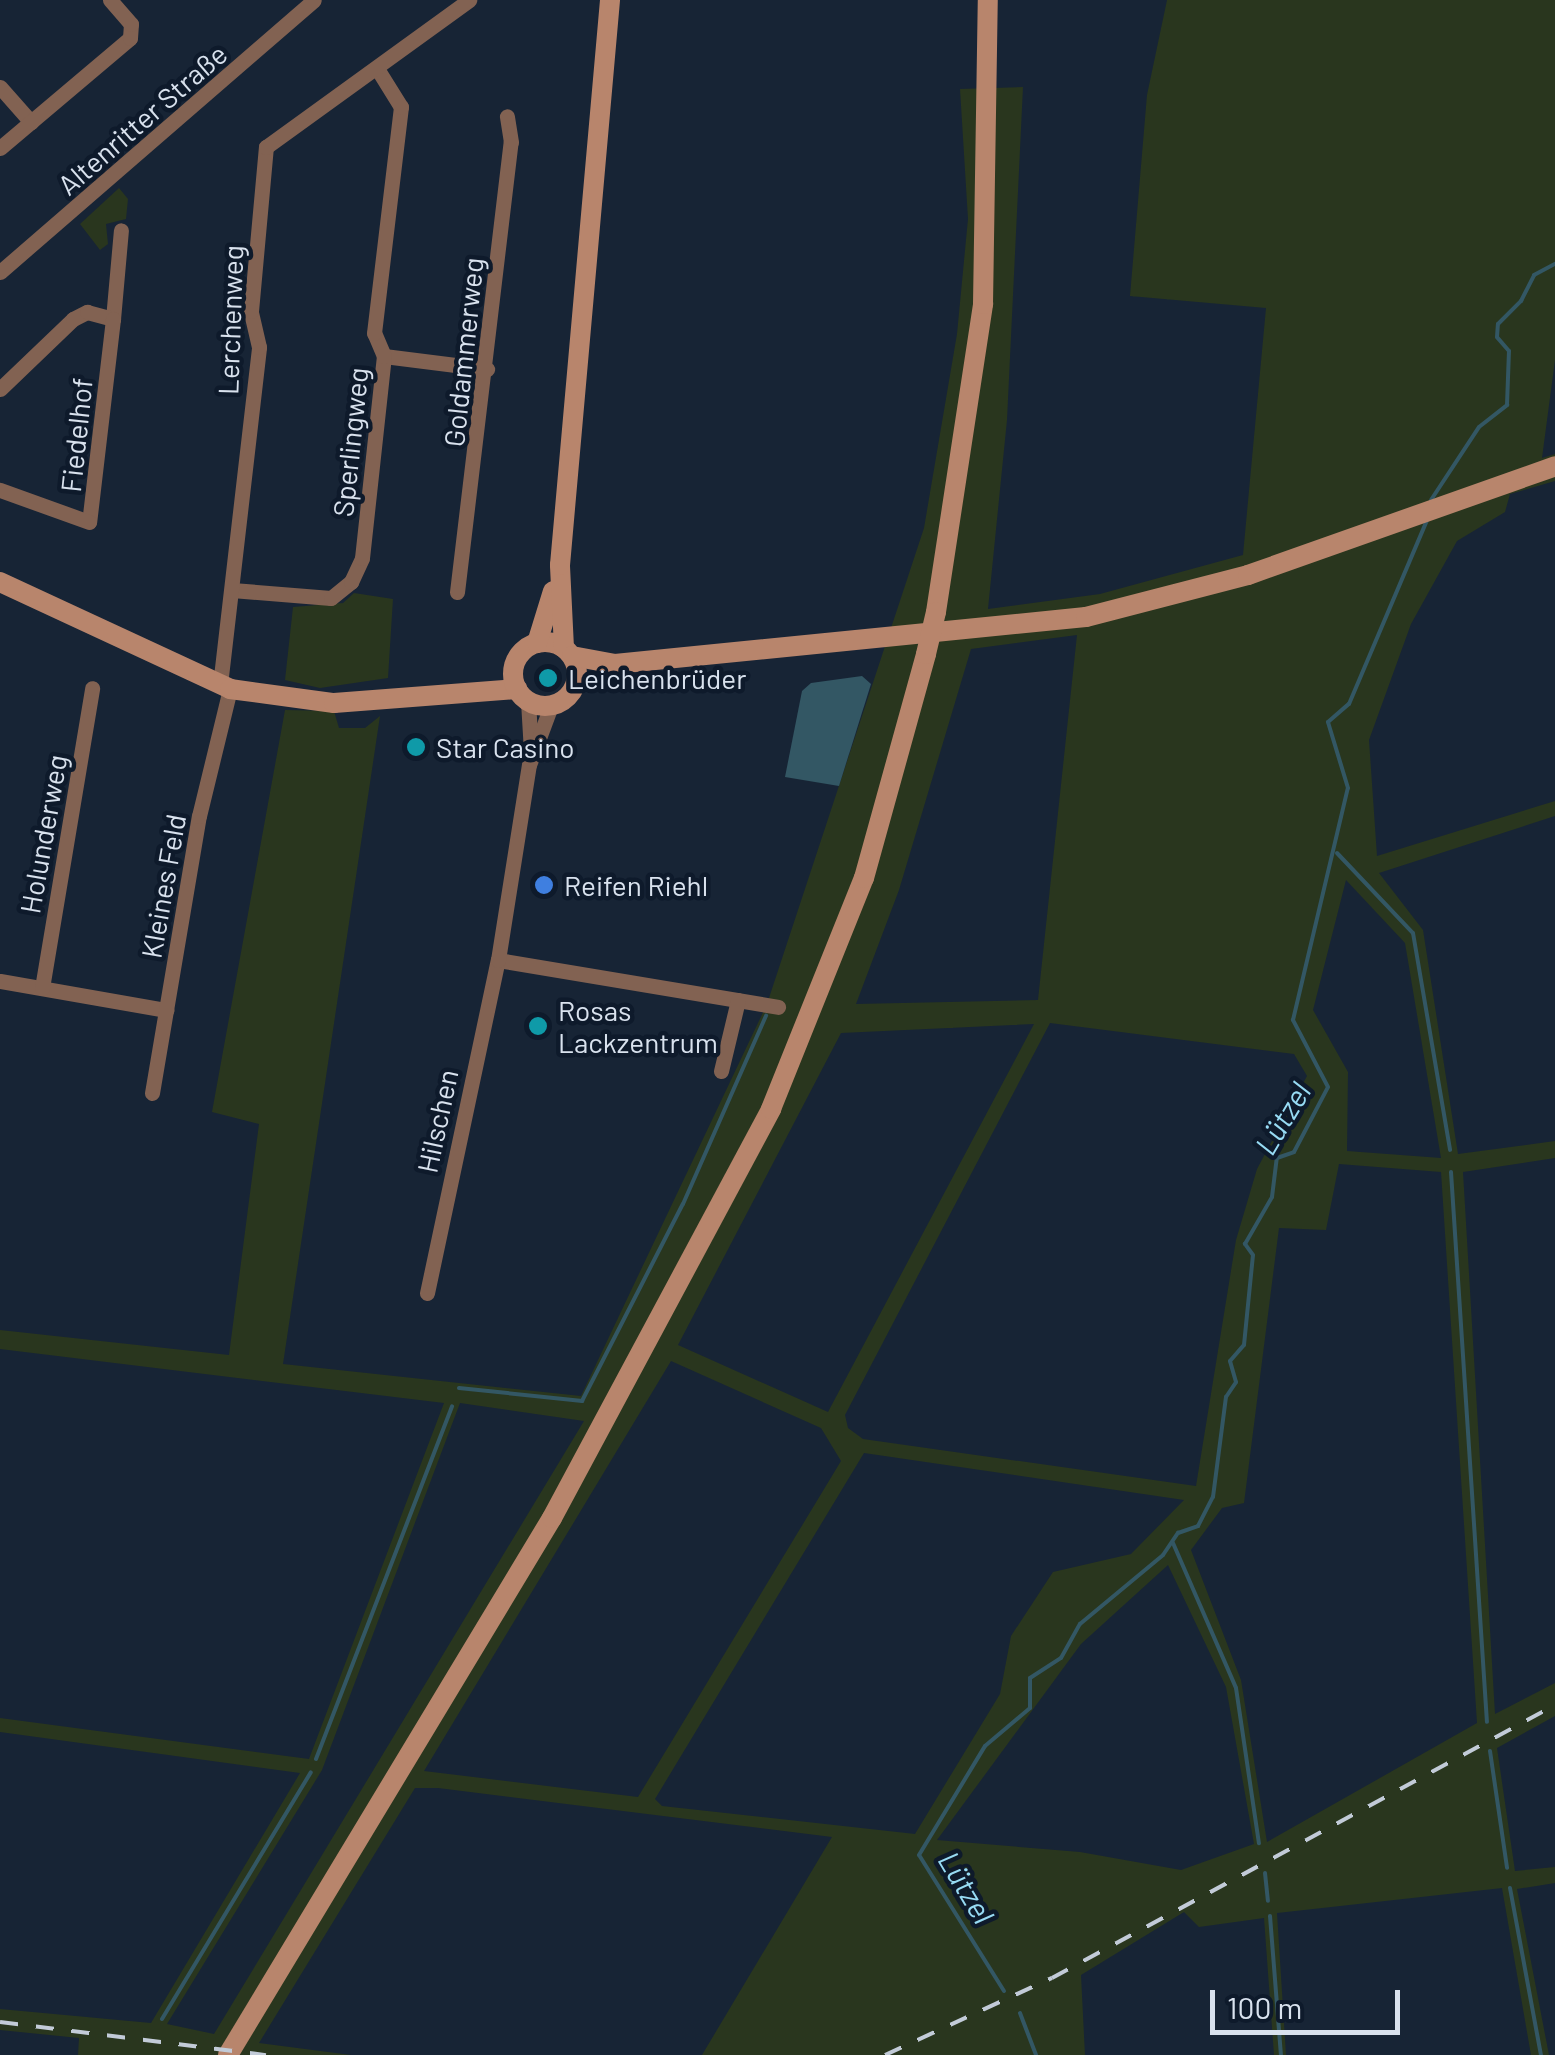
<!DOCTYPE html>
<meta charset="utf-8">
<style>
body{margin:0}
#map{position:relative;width:1555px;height:2055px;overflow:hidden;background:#172435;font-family:Barlow,sans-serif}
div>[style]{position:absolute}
.green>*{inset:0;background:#29361e}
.water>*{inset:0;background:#335764}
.stream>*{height:4px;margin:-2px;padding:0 2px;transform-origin:2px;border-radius:2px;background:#335764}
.street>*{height:15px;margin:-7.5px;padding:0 7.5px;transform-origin:7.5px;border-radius:7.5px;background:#826252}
.secondary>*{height:20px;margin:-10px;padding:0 10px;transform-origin:10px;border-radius:10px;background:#b8856c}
.secondary>.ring{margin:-10px;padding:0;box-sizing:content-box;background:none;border:20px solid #b8856c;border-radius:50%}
.rail>*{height:4px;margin-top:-2px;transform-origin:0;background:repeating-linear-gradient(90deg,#c2cbd8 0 18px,transparent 0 36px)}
.secondary-bridge>*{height:20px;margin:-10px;padding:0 10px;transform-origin:10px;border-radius:10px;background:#b8856c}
.dots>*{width:28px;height:28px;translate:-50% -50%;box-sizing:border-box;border:5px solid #0e1a2b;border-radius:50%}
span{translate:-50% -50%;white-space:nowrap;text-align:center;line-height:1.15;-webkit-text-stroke:9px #0e1a2b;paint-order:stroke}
.street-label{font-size:28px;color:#d9e2ee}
.poi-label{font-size:28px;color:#d9e2ee}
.left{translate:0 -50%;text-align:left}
.water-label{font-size:30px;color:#97dbf4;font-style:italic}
.scale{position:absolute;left:1210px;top:1990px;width:190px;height:45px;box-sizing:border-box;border:5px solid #d9e2ee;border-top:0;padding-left:12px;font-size:30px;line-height:35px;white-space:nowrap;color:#d9e2ee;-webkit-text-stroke:8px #0e1a2b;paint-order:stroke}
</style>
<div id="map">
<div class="green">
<i style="clip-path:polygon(evenodd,1167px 0,1555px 0,1555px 360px,1542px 458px,1555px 454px,1555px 481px,1510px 494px,1505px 512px,1457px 541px,1411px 624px,1369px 740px,1377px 856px,1555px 801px,1555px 816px,1379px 873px,1423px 930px,1458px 1154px,1555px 1141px,1555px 1158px,1463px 1172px,1495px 1714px,1555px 1683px,1555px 1716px,1497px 1748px,1515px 1871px,1555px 1867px,1555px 1883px,1517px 1889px,1549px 2055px,1531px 2055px,1502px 1888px,1277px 1913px,1286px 2055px,1274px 2055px,1264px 1918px,1199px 1927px,1184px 1912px,1081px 1975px,1085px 2055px,702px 2055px,832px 1837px,438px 1788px,415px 1788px,259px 2043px,351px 2055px,78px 2055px,79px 2038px,0 2030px,0 2009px,151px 2023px,300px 1773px,0 1732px,0 1718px,309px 1759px,444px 1403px,0 1349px,0 1330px,229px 1355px,259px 1124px,212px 1112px,285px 710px,334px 711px,339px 728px,365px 728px,380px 716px,283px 1364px,581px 1396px,767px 1004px,924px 528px,957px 334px,968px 219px,960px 89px,1023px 87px,1007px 420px,988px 609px,1100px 594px,1243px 555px,1266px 308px,1130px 296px,1147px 95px,1167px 0,1077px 635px,1038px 1000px,856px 1004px,899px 890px,971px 649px,1077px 635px,1167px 0,1346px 880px,1405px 943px,1441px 1158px,1347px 1151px,1348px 1072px,1313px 1010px,1346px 880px,1167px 0,1050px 1023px,1294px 1054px,1307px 1076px,1257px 1169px,1236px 1240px,1196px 1486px,863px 1439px,848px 1428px,845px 1415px,1050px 1023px,1167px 0,1034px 1024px,828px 1412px,678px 1345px,841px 1033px,1034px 1024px,1167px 0,1339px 1164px,1441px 1172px,1477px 1723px,1267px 1842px,1241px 1680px,1191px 1550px,1222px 1508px,1244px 1503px,1279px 1228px,1326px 1230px,1339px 1164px,1167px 0,671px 1361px,821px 1428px,841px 1461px,638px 1797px,424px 1771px,671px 1361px,1167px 0,460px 1403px,584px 1421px,214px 2034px,167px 2024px,322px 1770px,460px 1403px,1167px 0,864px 1453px,1184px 1500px,1131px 1554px,1053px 1572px,1011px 1636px,1000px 1694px,915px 1834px,662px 1806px,655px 1799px,864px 1453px,1167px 0,1168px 1565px,1226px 1687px,1254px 1844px,1181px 1870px,1080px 1852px,937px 1840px,1081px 1644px,1168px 1565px)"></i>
<i style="clip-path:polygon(119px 188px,128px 199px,126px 219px,106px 224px,108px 244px,100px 250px,80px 224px)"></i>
<i style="clip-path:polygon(354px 593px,393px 599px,388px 678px,320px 688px,285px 680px,293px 607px,343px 603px)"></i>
</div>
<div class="water">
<i style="clip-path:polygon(862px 676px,871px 684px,839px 786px,785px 777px,802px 691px,811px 683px)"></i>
</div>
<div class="stream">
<i style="left:1431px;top:500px;width:87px;rotate:-56.7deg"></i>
<i style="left:1479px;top:427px;width:36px;rotate:-38deg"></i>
<i style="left:1507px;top:405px;width:54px;rotate:-87.9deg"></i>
<i style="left:1509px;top:351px;width:18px;rotate:-131deg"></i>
<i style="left:1497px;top:337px;width:13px;rotate:-86deg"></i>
<i style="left:1498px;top:324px;width:33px;rotate:-45deg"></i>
<i style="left:1521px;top:301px;width:29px;rotate:-63deg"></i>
<i style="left:1534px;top:275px;width:24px;rotate:-28deg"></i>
<i style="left:1337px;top:853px;width:110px;rotate:46.5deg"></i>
<i style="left:1413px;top:933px;width:220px;rotate:80.3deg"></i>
<i style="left:1451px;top:1172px;width:551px;rotate:86.26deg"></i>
<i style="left:459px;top:1388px;width:124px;rotate:6deg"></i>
<i style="left:582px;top:1401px;width:221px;rotate:-62.9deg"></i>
<i style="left:683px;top:1204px;width:206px;rotate:-66.2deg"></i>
<i style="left:1173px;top:1543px;width:158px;rotate:66.5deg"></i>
<i style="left:1236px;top:1688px;width:157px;rotate:81.6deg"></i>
<i style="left:1490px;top:1751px;width:118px;rotate:81.7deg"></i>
<i style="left:316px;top:1759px;width:378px;rotate:-68.9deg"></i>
<i style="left:1265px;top:1873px;width:28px;rotate:84deg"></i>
<i style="left:1510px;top:1888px;width:170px;rotate:79.5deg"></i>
<i style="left:1270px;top:1916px;width:139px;rotate:85.5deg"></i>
<i style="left:1004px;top:1991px;width:160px;rotate:-122deg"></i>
<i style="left:919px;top:1855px;width:127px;rotate:-58.8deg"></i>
<i style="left:985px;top:1746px;width:59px;rotate:-40.2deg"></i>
<i style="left:1030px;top:1708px;width:30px;rotate:-90deg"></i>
<i style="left:1030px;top:1678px;width:37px;rotate:-33deg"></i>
<i style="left:1061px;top:1658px;width:39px;rotate:-61deg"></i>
<i style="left:1080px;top:1624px;width:108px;rotate:-39.7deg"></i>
<i style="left:1163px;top:1555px;width:27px;rotate:-56deg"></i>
<i style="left:1178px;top:1533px;width:21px;rotate:-19deg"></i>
<i style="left:1198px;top:1526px;width:33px;rotate:-63deg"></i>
<i style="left:1213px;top:1497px;width:101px;rotate:-82.6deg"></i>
<i style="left:1226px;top:1397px;width:18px;rotate:-56deg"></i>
<i style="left:1236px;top:1382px;width:22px;rotate:-106deg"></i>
<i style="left:1230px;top:1361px;width:21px;rotate:-49deg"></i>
<i style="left:1244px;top:1345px;width:90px;rotate:-84.3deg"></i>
<i style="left:1253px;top:1255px;width:14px;rotate:-126deg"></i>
<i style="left:1245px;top:1244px;width:54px;rotate:-60.1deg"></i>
<i style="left:1272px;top:1197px;width:39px;rotate:-83deg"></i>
<i style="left:1277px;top:1158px;width:18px;rotate:-19deg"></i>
<i style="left:1294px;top:1152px;width:73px;rotate:-62.4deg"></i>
<i style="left:1328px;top:1087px;width:76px;rotate:-117.6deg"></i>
<i style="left:1293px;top:1020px;width:238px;rotate:-76.7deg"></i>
<i style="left:1348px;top:788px;width:69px;rotate:-106.9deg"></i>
<i style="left:1328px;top:722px;width:28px;rotate:-41deg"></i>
<i style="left:1349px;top:704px;width:200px;rotate:-67deg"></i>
<i style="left:1020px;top:2013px;width:45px;rotate:69.1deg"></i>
<i style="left:162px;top:2019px;width:288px;rotate:-58.9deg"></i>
</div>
<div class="street">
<i style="left:0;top:87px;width:47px;rotate:48.5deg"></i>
<i style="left:0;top:148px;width:170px;rotate:-40.2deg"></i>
<i style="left:130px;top:38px;width:14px;rotate:-86deg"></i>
<i style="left:131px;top:24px;width:32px;rotate:-131deg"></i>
<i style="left:0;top:272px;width:415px;rotate:-40.9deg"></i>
<i style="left:113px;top:319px;width:89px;rotate:-84.9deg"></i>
<i style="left:384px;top:356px;width:104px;rotate:7.2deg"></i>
<i style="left:0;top:389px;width:101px;rotate:-43.8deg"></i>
<i style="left:73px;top:319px;width:16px;rotate:-27deg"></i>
<i style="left:87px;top:312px;width:27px;rotate:15deg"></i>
<i style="left:113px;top:319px;width:204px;rotate:96.7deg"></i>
<i style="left:89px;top:522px;width:95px;rotate:-160.2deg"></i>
<i style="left:232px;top:590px;width:99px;rotate:4.6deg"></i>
<i style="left:331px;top:598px;width:26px;rotate:-39deg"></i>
<i style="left:351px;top:582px;width:26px;rotate:-65deg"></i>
<i style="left:362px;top:558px;width:203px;rotate:-83.8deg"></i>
<i style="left:384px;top:356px;width:25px;rotate:-113deg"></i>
<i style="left:374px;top:333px;width:228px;rotate:-83.2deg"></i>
<i style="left:401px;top:107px;width:44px;rotate:-121.9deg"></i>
<i style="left:457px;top:592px;width:453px;rotate:-83.2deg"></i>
<i style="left:511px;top:142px;width:26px;rotate:-99deg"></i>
<i style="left:220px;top:685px;width:340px;rotate:-83.4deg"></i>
<i style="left:259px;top:347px;width:37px;rotate:-103deg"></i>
<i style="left:251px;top:311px;width:165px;rotate:-84.8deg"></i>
<i style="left:266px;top:147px;width:251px;rotate:-35.9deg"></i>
<i style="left:528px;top:701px;width:50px;rotate:86.6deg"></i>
<i style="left:498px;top:960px;width:284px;rotate:9.5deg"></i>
<i style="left:0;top:981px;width:169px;rotate:9.9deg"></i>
<i style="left:42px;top:988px;width:304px;rotate:-80.5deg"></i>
<i style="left:721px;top:1071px;width:73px;rotate:-76.5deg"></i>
<i style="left:152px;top:1093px;width:281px;rotate:-80.4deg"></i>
<i style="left:199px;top:816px;width:131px;rotate:-76.3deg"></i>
<i style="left:427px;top:1293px;width:340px;rotate:-78deg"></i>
<i style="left:498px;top:960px;width:197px;rotate:-81deg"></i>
<i style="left:529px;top:765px;width:63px;rotate:-69.6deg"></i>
</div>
<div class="secondary">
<i style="left:0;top:582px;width:254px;rotate:24.9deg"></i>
<i style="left:230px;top:689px;width:105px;rotate:7.7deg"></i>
<i style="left:334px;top:703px;width:184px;rotate:-4.4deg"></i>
<i style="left:936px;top:612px;width:312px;rotate:-81.3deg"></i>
<i style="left:983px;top:304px;width:304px;rotate:-89.1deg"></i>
<i class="ring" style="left:513px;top:642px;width:44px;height:44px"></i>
<i style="left:537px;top:643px;width:54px;rotate:-72.9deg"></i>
<i style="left:564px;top:648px;width:83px;rotate:-92.8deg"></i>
<i style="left:560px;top:565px;width:567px;rotate:-84.94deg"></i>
<i style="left:572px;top:656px;width:44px;rotate:10.5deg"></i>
<i style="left:615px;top:664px;width:473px;rotate:-5.7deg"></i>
<i style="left:1086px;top:617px;width:167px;rotate:-14.5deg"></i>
<i style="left:1248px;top:575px;width:326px;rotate:-19.5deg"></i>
<i style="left:228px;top:2055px;width:627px;rotate:-58.9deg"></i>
<i style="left:552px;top:1518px;width:464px;rotate:-61.8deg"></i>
<i style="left:771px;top:1109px;width:249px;rotate:-68.1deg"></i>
<i style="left:864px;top:878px;width:232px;rotate:-74.5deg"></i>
</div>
<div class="rail">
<i style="left:0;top:2022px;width:268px;rotate:7.1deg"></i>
<i style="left:885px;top:2055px;width:184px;rotate:-24.8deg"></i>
<i style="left:1052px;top:1978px;width:572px;rotate:-28.49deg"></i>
</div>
<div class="secondary-bridge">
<i style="left:926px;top:654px;width:43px;rotate:-76.6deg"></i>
</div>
<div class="dots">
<i style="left:548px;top:678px;background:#0f9aa8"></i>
<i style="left:416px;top:747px;background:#0f9aa8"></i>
<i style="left:544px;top:885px;background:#3f7fe0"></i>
<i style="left:538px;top:1026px;background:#0f9aa8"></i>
</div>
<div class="street-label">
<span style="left:142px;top:119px;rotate:-41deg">Altenritter Straße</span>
<span style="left:230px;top:320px;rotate:-88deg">Lerchenweg</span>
<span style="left:463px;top:352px;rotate:-84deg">Goldammerweg</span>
<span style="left:76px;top:435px;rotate:-84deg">Fiedelhof</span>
<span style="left:350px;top:442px;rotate:-84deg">Sperlingweg</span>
<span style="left:43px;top:834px;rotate:-80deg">Holunderweg</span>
<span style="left:163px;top:886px;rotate:-80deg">Kleines Feld</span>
<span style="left:437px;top:1121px;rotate:-78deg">Hilschen</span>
</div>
<div class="poi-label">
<span class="left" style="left:568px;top:678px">Leichenbrüder</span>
<span class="left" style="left:436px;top:747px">Star Casino</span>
<span class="left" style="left:564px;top:885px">Reifen Riehl</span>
<span class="left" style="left:558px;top:1026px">Rosas<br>Lackzentrum</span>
</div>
<div class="water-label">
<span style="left:1282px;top:1118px;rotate:-59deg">Lützel</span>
<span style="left:967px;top:1887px;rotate:59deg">Lützel</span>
</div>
<div class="scale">100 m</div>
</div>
